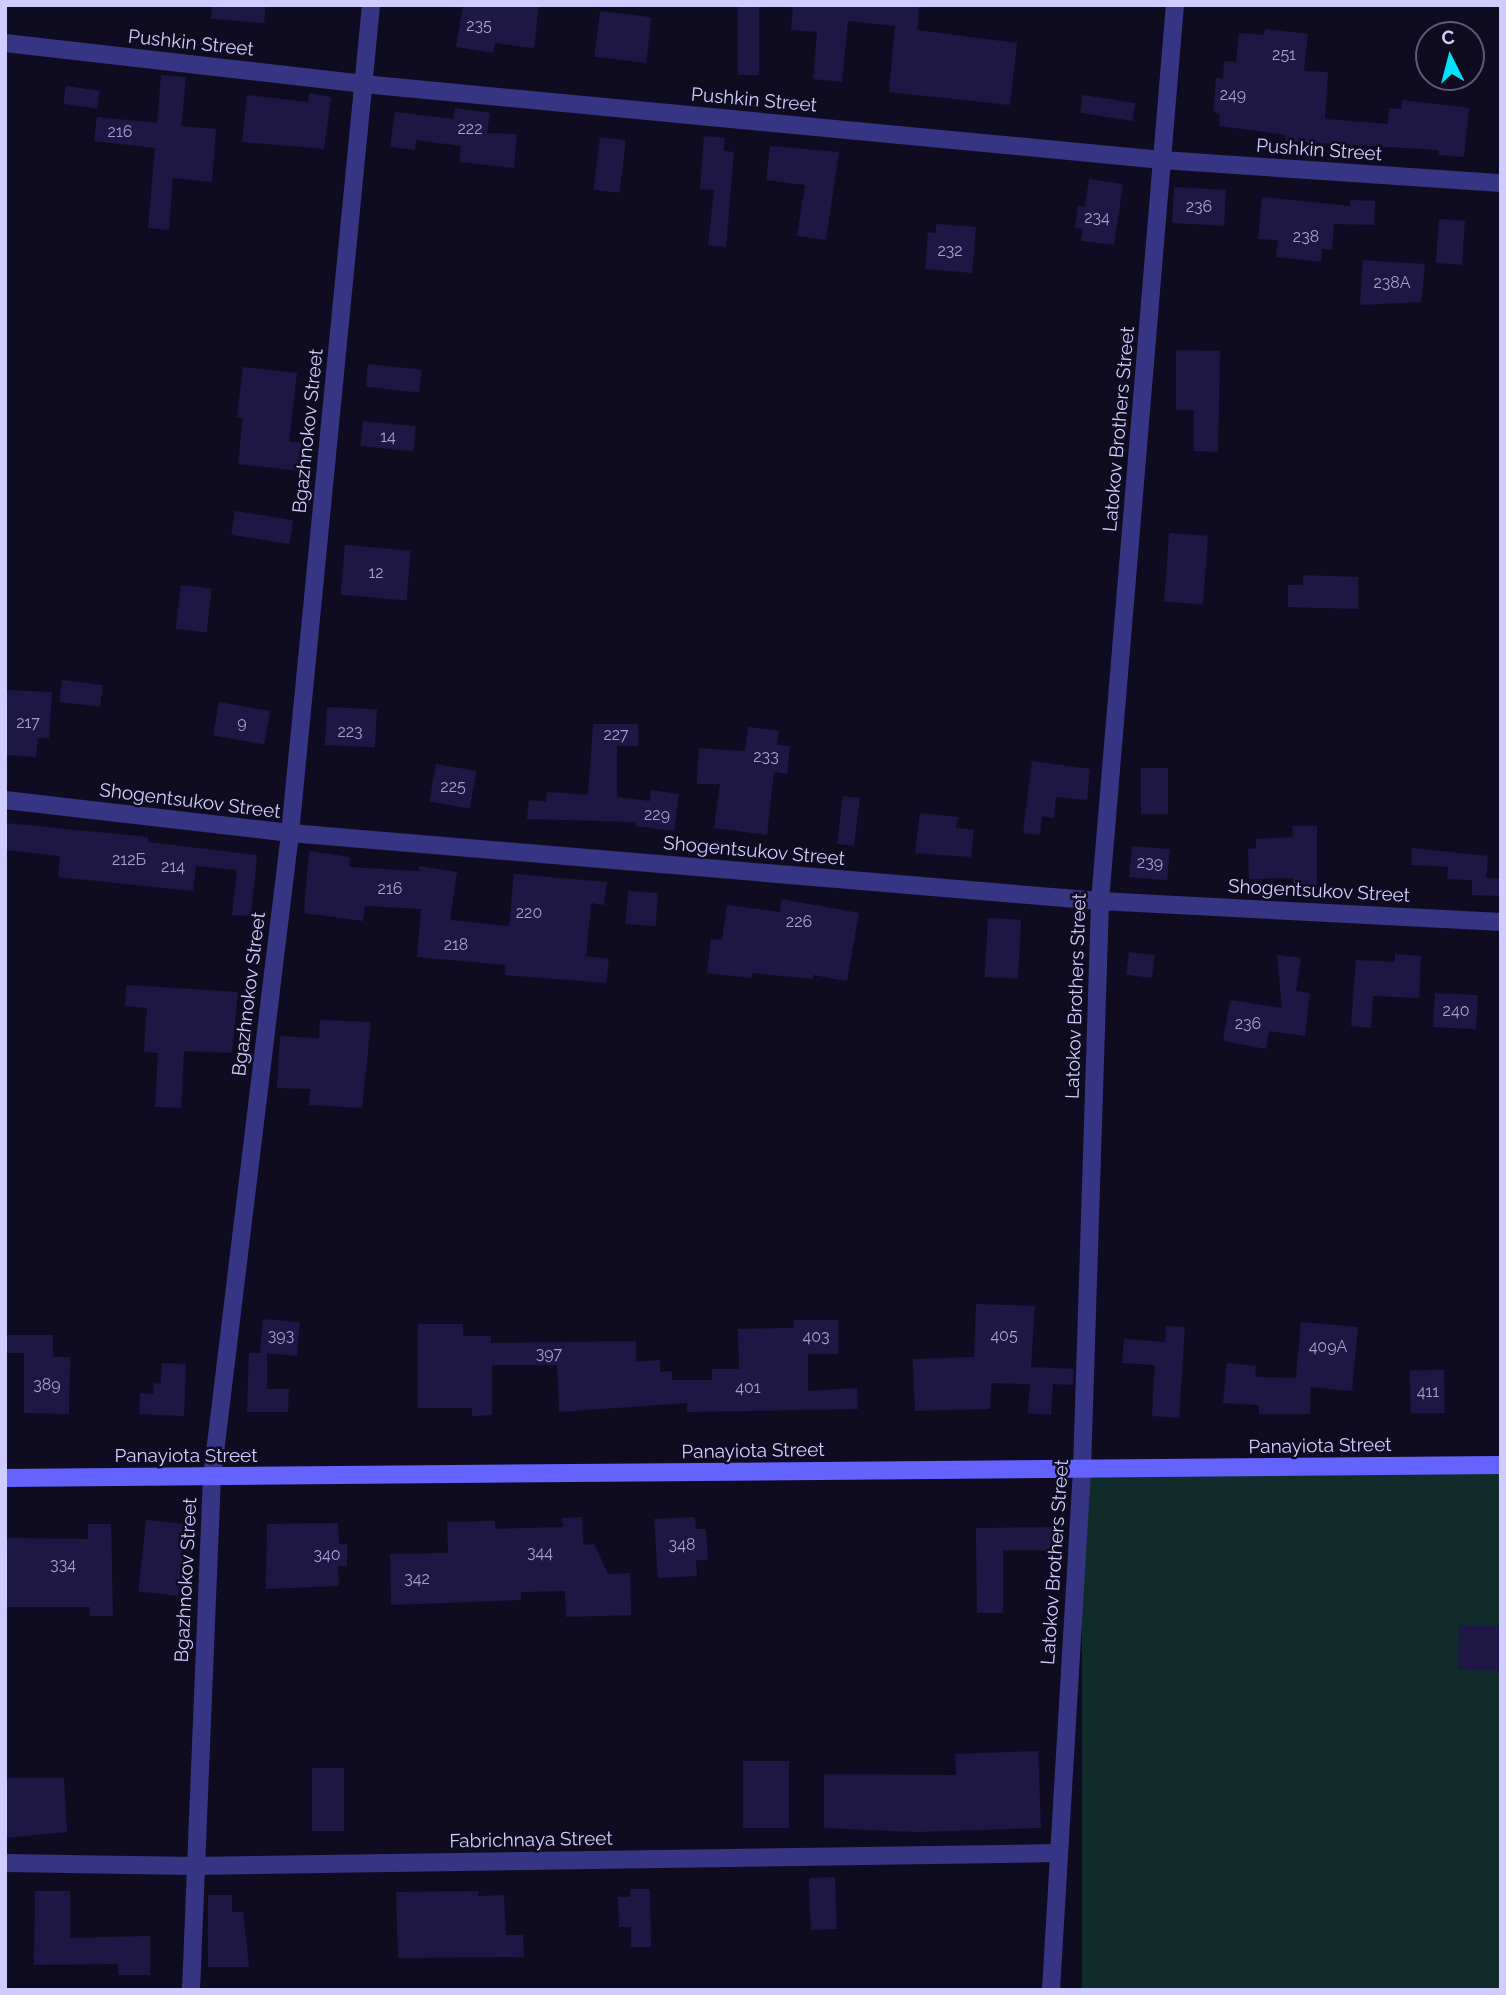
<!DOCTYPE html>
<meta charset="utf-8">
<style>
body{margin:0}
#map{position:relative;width:1506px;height:1995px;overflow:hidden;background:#0f0c21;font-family:Raleway,sans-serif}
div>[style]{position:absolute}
.green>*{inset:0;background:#0f2c2a;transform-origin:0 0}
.building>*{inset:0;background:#1f1743;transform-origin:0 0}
.street>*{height:18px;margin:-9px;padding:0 9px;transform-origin:9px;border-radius:9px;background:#363583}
.secondary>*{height:18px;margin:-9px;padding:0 9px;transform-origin:9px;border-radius:9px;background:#6563ff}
span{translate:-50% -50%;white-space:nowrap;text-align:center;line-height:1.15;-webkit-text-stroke:5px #0f0c21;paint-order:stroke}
.number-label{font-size:16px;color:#a49fd0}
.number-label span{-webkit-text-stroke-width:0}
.street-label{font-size:19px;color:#d1ccff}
.frame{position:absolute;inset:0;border:7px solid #d1ccff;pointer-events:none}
.north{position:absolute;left:1415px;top:21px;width:70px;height:70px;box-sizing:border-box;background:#0f0c21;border:2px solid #5d597a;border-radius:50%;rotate:354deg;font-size:19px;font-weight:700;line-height:28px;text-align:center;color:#d1ccff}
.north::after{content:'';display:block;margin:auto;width:24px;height:32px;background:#00e2f7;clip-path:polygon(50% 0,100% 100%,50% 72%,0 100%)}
</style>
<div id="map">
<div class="green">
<i style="left:1501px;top:1465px;width:525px;height:419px;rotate:90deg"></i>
</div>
<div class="building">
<i style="clip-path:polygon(212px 5px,266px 5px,264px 23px,211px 19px)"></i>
<i style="clip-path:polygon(463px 5px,539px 5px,534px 48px,495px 43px,493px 53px,456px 47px)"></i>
<i style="left:738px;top:5px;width:21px;height:70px"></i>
<i style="clip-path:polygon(793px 5px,919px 5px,917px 30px,1017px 43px,1010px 105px,889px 92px,895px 26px,848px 21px,842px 82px,813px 79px,817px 32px,791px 30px)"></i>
<i style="left:600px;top:11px;width:52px;height:46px;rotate:7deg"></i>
<i style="clip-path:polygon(1265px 29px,1308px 34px,1304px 71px,1328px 72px,1325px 119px,1388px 124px,1389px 108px,1402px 109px,1402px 100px,1469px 108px,1464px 157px,1439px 155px,1439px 150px,1285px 141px,1286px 135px,1219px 126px,1220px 115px,1213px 111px,1216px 78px,1223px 79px,1224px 61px,1236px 62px,1239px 33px,1264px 35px)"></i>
<i style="clip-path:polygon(161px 75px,186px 77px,181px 126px,216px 129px,212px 182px,173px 178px,169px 230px,148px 228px,155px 148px,94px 141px,97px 117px,157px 123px)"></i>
<i style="left:66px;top:86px;width:34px;height:18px;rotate:8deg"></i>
<i style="clip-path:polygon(309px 93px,331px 97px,324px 149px,242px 142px,247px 95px,308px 102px)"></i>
<i style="left:1083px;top:95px;width:53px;height:18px;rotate:9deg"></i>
<i style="clip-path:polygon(455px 108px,490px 113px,487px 133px,517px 134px,514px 168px,459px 162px,461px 146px,416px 140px,415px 150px,390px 147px,395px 112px,453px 119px)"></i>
<i style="clip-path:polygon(704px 136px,725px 138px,724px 151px,734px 152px,726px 247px,708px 245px,714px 190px,700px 189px)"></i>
<i style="left:600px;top:137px;width:26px;height:53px;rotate:7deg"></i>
<i style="clip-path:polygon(770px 146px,839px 152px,826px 240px,797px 236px,805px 185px,766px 180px)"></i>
<i style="clip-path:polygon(1089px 179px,1123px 184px,1114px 245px,1081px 241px,1083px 229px,1075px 228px,1078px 206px,1085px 207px)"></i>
<i style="left:1174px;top:187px;width:52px;height:36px;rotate:3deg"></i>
<i style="clip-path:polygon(1262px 197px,1350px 206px,1350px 200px,1375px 201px,1374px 225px,1334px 224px,1332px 250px,1322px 249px,1321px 262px,1276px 257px,1278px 240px,1258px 239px)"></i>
<i style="left:1439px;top:219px;width:26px;height:44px;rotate:4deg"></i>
<i style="clip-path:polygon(936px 224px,976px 227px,972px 273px,925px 269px,928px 232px,936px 233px)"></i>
<i style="clip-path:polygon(1363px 260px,1425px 264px,1421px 302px,1360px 305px)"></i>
<i style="clip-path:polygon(1176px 350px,1220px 351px,1218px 452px,1194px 451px,1194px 410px,1176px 410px)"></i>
<i style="left:368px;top:364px;width:54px;height:23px;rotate:6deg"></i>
<i style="clip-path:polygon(243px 367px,297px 373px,289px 442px,303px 443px,300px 471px,238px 464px,243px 418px,237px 417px)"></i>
<i style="left:363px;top:421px;width:53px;height:25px;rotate:6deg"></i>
<i style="left:235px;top:511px;width:59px;height:24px;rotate:9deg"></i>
<i style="left:1169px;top:533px;width:39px;height:69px;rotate:4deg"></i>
<i style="left:345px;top:545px;width:66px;height:50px;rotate:5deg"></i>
<i style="clip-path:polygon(1303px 575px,1358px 577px,1358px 609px,1288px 607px,1288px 585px,1303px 585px)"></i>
<i style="left:181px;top:585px;width:31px;height:44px;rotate:7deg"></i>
<i style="left:62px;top:680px;width:41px;height:22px;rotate:7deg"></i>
<i style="clip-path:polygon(5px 690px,52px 692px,49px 738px,38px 738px,36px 757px,5px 755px)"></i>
<i style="left:219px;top:702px;width:52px;height:34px;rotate:10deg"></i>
<i style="left:327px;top:707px;width:50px;height:38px;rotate:3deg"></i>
<i style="clip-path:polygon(593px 724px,638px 724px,638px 746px,617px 746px,617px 797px,650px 801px,651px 790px,679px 794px,674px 831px,636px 826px,636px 822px,527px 819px,529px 800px,546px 802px,547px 792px,588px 795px)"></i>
<i style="clip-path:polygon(748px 727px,779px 731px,777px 745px,790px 746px,787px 774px,774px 772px,767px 835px,714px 828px,720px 784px,697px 784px,699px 748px,745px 751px)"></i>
<i style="clip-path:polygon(1032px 761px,1090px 769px,1087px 800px,1056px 797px,1054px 818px,1042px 816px,1040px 835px,1023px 833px)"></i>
<i style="left:436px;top:764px;width:41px;height:38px;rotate:10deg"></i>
<i style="left:1141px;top:768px;width:27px;height:46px"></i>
<i style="left:843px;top:796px;width:17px;height:48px;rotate:7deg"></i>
<i style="clip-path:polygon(920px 813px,958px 817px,956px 828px,974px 830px,971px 857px,915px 853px)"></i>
<i style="clip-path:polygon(5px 823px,148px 837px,148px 842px,257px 855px,251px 916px,232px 915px,237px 870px,196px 866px,193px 891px,58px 877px,60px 856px,5px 850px)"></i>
<i style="clip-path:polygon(1292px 826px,1317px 826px,1317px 888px,1293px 889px,1293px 878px,1249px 879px,1248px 849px,1256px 848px,1256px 839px,1293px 837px)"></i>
<i style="left:1132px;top:846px;width:38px;height:31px;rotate:5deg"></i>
<i style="clip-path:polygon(1412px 848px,1488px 856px,1486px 878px,1501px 879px,1501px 896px,1472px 895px,1472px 880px,1447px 879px,1448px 867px,1411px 865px)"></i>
<i style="clip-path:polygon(309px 851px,350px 857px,349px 867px,419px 871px,419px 866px,457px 872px,450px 920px,509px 926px,514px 874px,607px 882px,604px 905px,591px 903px,586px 956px,609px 959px,606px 983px,505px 975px,506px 965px,417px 957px,421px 909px,365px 906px,363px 921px,304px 913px)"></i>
<i style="left:628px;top:891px;width:30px;height:33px;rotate:4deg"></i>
<i style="clip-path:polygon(781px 899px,859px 913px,847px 981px,813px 975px,813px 979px,752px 973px,752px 978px,707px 973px,711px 939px,722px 940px,727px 905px,780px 912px)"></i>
<i style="left:988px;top:918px;width:33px;height:59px;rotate:3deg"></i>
<i style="left:1129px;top:952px;width:26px;height:23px;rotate:7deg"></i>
<i style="clip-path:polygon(1395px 954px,1421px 956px,1419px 998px,1373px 996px,1371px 1028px,1351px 1026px,1356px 960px,1395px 962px)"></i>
<i style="clip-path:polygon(1277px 955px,1301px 958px,1296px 991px,1310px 993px,1305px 1036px,1269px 1031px,1266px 1049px,1223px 1041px,1230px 1000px,1282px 1008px)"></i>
<i style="clip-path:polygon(126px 985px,238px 992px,232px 1053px,184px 1051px,181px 1108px,155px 1107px,158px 1053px,144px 1052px,147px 1008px,125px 1006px)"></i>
<i style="left:1435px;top:993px;width:43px;height:34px;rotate:3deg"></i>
<i style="clip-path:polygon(320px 1020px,371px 1022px,362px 1108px,309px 1105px,310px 1089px,277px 1088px,280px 1036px,319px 1038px)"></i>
<i style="clip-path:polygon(976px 1304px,1035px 1306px,1031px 1367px,1074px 1369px,1073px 1385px,1053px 1384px,1051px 1415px,1028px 1413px,1030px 1384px,991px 1383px,990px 1409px,915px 1411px,913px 1359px,974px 1357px)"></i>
<i style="left:263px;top:1319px;width:37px;height:34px;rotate:5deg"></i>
<i style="clip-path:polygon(794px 1320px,838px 1320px,838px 1354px,808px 1354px,808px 1391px,857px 1388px,858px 1409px,687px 1412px,687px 1403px,559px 1412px,557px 1365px,492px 1365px,492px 1415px,472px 1416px,472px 1408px,418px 1408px,418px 1324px,463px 1324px,463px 1336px,491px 1336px,491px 1343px,636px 1341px,636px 1362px,660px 1360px,660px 1372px,672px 1371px,672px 1380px,712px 1380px,712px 1369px,739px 1369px,738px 1329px,794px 1328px)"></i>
<i style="clip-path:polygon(1301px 1322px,1358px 1327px,1352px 1391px,1310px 1387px,1310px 1414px,1259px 1414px,1259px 1405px,1223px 1403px,1227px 1363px,1256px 1366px,1255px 1377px,1296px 1378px)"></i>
<i style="clip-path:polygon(1166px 1326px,1185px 1327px,1179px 1418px,1152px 1416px,1155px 1365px,1122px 1363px,1124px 1339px,1165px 1342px)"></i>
<i style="clip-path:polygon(5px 1335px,53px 1335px,53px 1357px,70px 1357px,69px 1414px,24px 1413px,24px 1353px,5px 1353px)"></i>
<i style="clip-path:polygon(249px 1353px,267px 1353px,267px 1389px,289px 1389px,288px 1412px,247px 1412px)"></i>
<i style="clip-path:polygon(162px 1363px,186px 1364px,184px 1416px,139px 1414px,140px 1393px,153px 1394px,154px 1383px,161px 1384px)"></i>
<i style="left:1444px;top:1370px;width:43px;height:34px;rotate:89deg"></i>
<i style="clip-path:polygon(582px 1517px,583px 1545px,594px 1544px,608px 1574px,630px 1573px,631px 1615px,566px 1617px,565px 1591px,521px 1592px,521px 1600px,391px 1605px,390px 1554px,448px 1553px,447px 1522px,495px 1521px,495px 1529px,563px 1527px,562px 1518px)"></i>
<i style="clip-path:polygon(695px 1517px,696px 1529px,706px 1529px,708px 1560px,696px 1560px,697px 1576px,658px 1578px,654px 1519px)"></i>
<i style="left:146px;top:1520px;width:40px;height:72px;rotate:6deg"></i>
<i style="clip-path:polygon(338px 1523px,339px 1544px,347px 1544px,347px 1566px,338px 1566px,339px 1586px,266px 1589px,267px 1524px)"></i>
<i style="clip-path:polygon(88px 1524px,111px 1524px,113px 1616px,90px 1616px,90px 1607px,5px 1607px,5px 1538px,88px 1539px)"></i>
<i style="clip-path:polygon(1051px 1527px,1051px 1550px,1003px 1550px,1003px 1613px,977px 1613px,976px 1528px)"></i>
<i style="left:1459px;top:1625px;width:42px;height:45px;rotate:1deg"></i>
<i style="clip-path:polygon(1038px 1751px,1041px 1828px,916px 1832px,824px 1828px,824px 1774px,956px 1775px,955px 1754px)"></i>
<i style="left:789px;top:1761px;width:67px;height:46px;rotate:90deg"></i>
<i style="left:344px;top:1768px;width:63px;height:32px;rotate:90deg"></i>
<i style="clip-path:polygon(5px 1778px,64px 1778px,67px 1832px,5px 1838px)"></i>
<i style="left:835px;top:1877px;width:52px;height:26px;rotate:88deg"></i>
<i style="clip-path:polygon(630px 1889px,650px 1889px,651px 1947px,631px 1947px,631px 1927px,619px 1927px,618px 1897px,630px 1897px)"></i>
<i style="clip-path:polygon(35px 1891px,70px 1891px,70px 1938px,150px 1936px,150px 1975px,118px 1975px,118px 1964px,34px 1965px)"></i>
<i style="clip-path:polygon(478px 1891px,478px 1896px,504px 1895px,506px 1935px,523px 1935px,524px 1957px,398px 1958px,396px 1892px)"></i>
<i style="clip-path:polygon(208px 1895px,232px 1895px,232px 1912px,243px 1912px,249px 1967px,208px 1967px)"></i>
</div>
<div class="street">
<i style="left:5px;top:43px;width:360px;rotate:6.5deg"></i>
<i style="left:363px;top:84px;width:803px;rotate:5.43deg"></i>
<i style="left:1162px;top:160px;width:340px;rotate:3.9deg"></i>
<i style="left:5px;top:800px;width:287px;rotate:6.6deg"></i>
<i style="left:290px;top:833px;width:813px;rotate:4.8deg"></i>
<i style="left:1100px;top:901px;width:402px;rotate:3deg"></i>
<i style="left:5px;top:1863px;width:189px;rotate:0.9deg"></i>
<i style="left:194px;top:1866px;width:863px;rotate:-0.86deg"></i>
<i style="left:191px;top:1990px;width:513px;rotate:-87.66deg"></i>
<i style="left:212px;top:1477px;width:649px;rotate:-83.09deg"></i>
<i style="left:290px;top:833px;width:832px;rotate:-84.41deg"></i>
<i style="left:1051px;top:1990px;width:522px;rotate:-86.59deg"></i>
<i style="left:1082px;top:1469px;width:568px;rotate:-88.18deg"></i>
<i style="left:1100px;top:901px;width:899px;rotate:-85.22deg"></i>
</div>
<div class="secondary">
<i style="left:5px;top:1478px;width:1496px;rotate:-0.5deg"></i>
</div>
<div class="number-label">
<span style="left:479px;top:26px">235</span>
<span style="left:1284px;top:55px">251</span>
<span style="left:1233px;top:95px">249</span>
<span style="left:470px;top:129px">222</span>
<span style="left:120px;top:132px">216</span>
<span style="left:1199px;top:207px">236</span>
<span style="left:1097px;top:218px">234</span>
<span style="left:1306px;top:237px">238</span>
<span style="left:950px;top:251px">232</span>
<span style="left:1392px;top:283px">238А</span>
<span style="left:388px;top:437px">14</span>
<span style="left:376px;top:573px">12</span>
<span style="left:28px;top:723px">217</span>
<span style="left:242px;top:723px">9</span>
<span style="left:350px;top:732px">223</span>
<span style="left:616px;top:735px">227</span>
<span style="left:766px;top:757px">233</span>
<span style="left:453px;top:787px">225</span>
<span style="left:657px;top:815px">229</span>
<span style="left:129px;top:860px">212Б</span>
<span style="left:1150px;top:863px">239</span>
<span style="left:173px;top:867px">214</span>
<span style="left:390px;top:889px">216</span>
<span style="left:529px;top:913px">220</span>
<span style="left:799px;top:922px">226</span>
<span style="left:456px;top:945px">218</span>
<span style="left:1456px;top:1011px">240</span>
<span style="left:1248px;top:1024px">236</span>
<span style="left:281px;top:1336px">393</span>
<span style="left:1004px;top:1336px">405</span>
<span style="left:816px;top:1337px">403</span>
<span style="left:1328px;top:1347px">409А</span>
<span style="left:549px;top:1354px">397</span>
<span style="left:47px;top:1385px">389</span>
<span style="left:748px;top:1388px">401</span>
<span style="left:1428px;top:1392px">411</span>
<span style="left:682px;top:1545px">348</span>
<span style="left:540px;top:1553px">344</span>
<span style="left:327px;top:1555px">340</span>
<span style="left:63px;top:1565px">334</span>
<span style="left:417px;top:1579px">342</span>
</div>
<div class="street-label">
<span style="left:191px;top:43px;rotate:6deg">Pushkin Street</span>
<span style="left:754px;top:100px;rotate:5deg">Pushkin Street</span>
<span style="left:1319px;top:150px;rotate:4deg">Pushkin Street</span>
<span style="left:1119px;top:429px;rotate:-85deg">Latokov Brothers Street</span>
<span style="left:308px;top:431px;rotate:-84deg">Bgazhnokov Street</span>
<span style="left:190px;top:801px;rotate:7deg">Shogentsukov Street</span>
<span style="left:754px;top:851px;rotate:5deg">Shogentsukov Street</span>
<span style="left:1319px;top:891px;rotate:3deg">Shogentsukov Street</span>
<span style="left:249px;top:994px;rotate:-83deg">Bgazhnokov Street</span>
<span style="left:1076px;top:996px;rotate:-88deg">Latokov Brothers Street</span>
<span style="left:1320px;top:1446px;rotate:-1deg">Panayiota Street</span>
<span style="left:753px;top:1451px;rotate:-1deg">Panayiota Street</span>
<span style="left:186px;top:1456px">Panayiota Street</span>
<span style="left:1055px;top:1562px;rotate:-86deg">Latokov Brothers Street</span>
<span style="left:186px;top:1580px;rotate:-87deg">Bgazhnokov Street</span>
<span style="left:531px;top:1840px;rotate:-1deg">Fabrichnaya Street</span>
</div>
<div class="frame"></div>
<div class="north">С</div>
</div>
